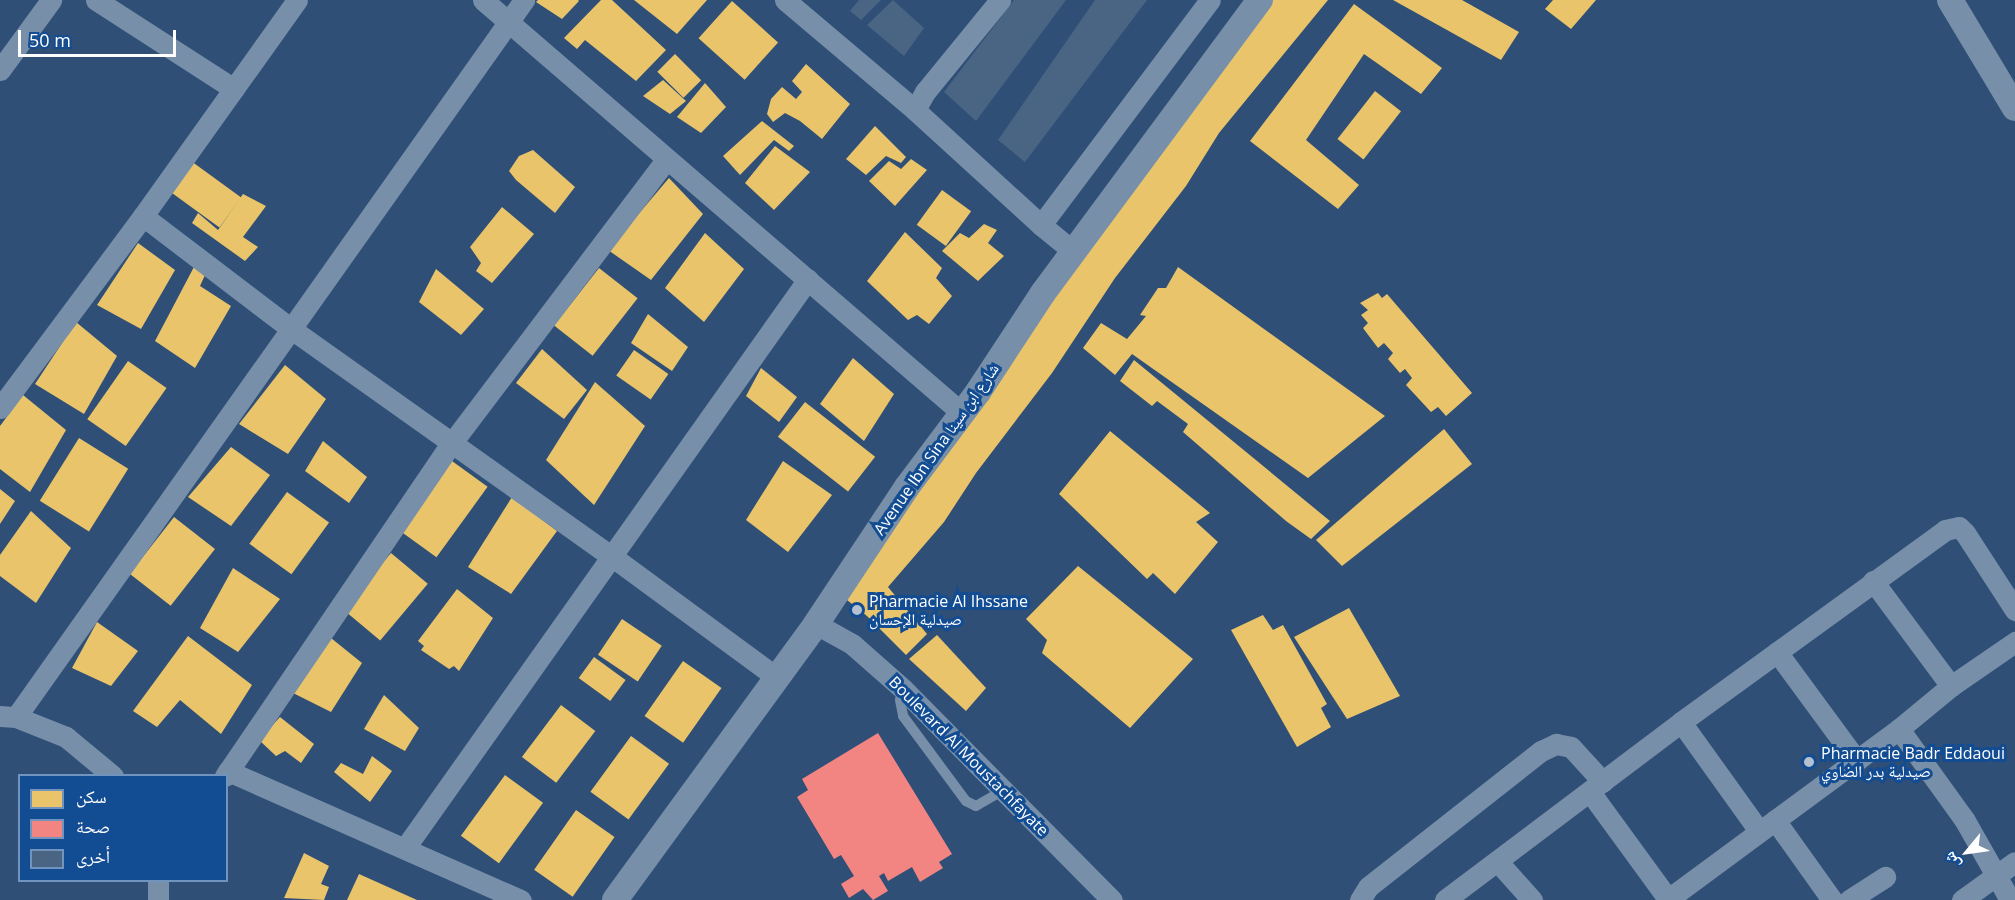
<!DOCTYPE html>
<meta charset="utf-8">
<style>
body{margin:0}
#map{position:relative;width:2015px;height:900px;overflow:hidden;background:#2f4f76;font-family:"Open Sans","Noto Naskh Arabic",sans-serif}
div>[style]{position:absolute}
.homes>*{inset:0;background:#e9c46a;transform-origin:0 0}
.health>*{inset:0;background:#f28482}
.building>*{inset:0;background:#4a6584}
.service>*{height:10px;margin:-5px;padding:0 5px;transform-origin:5px;border-radius:5px;background:#778fa9}
.minor>*{height:21px;margin:-10.5px;padding:0 10.5px;transform-origin:10.5px;border-radius:10.5px;background:#778fa9}
.tertiary>*{height:26px;margin:-13px;padding:0 13px;transform-origin:13px;border-radius:13px;background:#778fa9}
.dots>*{width:16px;height:16px;translate:-50% -50%;box-sizing:border-box;border:3px solid #124c93;border-radius:50%}
span{translate:-50% -50%;white-space:nowrap;text-align:center;line-height:1.15;-webkit-text-stroke:6px #124c93;paint-order:stroke}
.street-label{font-size:16px;color:#fff}
.poi-label{font-size:16px;color:#fff}
.left{translate:0 -50%;text-align:left}
.legend{position:absolute;left:18px;top:774px;width:210px;height:108px;box-sizing:border-box;background:#124c93;border:2px solid #7194be;margin:0;padding:8px 10px;list-style:none;font-size:18px;color:#fff}
.legend li{display:flex;align-items:center;gap:12px;height:30px}
.legend b{width:30px;border:2px solid #7194be}
.north{position:absolute;left:1937px;top:822px;width:60px;height:60px;-webkit-text-stroke:4px #124c93;paint-order:stroke;rotate:241deg;font-size:16px;font-weight:700;line-height:24px;text-align:center;color:#fff}
.north::after{content:'';display:block;margin:auto;width:21px;height:27px;background:#fff;clip-path:polygon(50% 0,100% 100%,50% 72%,0 100%)}
.scale{position:absolute;left:18px;top:30px;width:158px;height:27px;box-sizing:border-box;border:3px solid #fff;border-top:0;padding-left:8px;font-size:18px;line-height:21px;white-space:nowrap;color:#fff;-webkit-text-stroke:4px #124c93;paint-order:stroke}
</style>
<div id="map">
<div class="homes">
<i style="clip-path:polygon(538px 0,578px 0,579px 1px,562px 19px,536px 2px)"></i>
<i style="clip-path:polygon(601px 0,612px 0,666px 50px,636px 81px,585px 40px,577px 49px,564px 38px)"></i>
<i style="clip-path:polygon(634px 0,707px 0,677px 34px)"></i>
<i style="clip-path:polygon(1267px 0,1328px 0,1219px 133px,1186px 186px,1115px 278px,1052px 373px,976px 473px,944px 522px,888px 587px,927px 634px,906px 655px,867px 616px,842px 596px)"></i>
<i style="clip-path:polygon(1393px 0,1462px 0,1519px 32px,1501px 60px)"></i>
<i style="clip-path:polygon(1553px 0,1596px 0,1571px 29px,1545px 9px)"></i>
<i style="left:732px;top:1px;width:62px;height:50px;rotate:42deg"></i>
<i style="clip-path:polygon(1354px 4px,1442px 68px,1421px 94px,1364px 54px,1306px 140px,1359px 185px,1338px 209px,1250px 141px)"></i>
<i style="left:675px;top:54px;width:37px;height:25px;rotate:45deg"></i>
<i style="clip-path:polygon(806px 64px,850px 104px,822px 139px,800px 121px,785px 113px,773px 122px,767px 114px,771px 99px,782px 87px,796px 99px,802px 92px,792px 81px)"></i>
<i style="clip-path:polygon(663px 80px,686px 101px,670px 114px,643px 96px)"></i>
<i style="clip-path:polygon(705px 83px,726px 107px,701px 133px,677px 117px)"></i>
<i style="left:1375px;top:91px;width:33px;height:61px;rotate:38deg"></i>
<i style="clip-path:polygon(762px 121px,794px 146px,789px 151px,774px 140px,740px 175px,723px 156px)"></i>
<i style="clip-path:polygon(875px 126px,906px 157px,901px 163px,886px 156px,866px 175px,846px 159px)"></i>
<i style="clip-path:polygon(775px 146px,810px 172px,774px 210px,745px 183px)"></i>
<i style="clip-path:polygon(533px 150px,575px 187px,555px 213px,516px 180px,509px 171px,519px 156px)"></i>
<i style="clip-path:polygon(911px 159px,927px 170px,895px 206px,869px 181px,889px 161px,901px 169px)"></i>
<i style="left:191px;top:161px;width:62px;height:37px;rotate:36deg"></i>
<i style="clip-path:polygon(669px 178px,703px 214px,651px 280px,608px 250px)"></i>
<i style="left:942px;top:190px;width:36px;height:43px;rotate:36deg"></i>
<i style="clip-path:polygon(243px 194px,266px 206px,243px 237px,258px 247px,245px 261px,192px 223px,198px 213px,218px 230px)"></i>
<i style="clip-path:polygon(502px 207px,534px 234px,492px 283px,476px 271px,481px 263px,470px 247px)"></i>
<i style="clip-path:polygon(984px 224px,997px 230px,988px 243px,1004px 256px,978px 281px,942px 251px,960px 233px,969px 238px)"></i>
<i style="clip-path:polygon(905px 232px,942px 268px,936px 278px,952px 296px,929px 324px,917px 315px,908px 320px,867px 281px)"></i>
<i style="clip-path:polygon(705px 233px,744px 269px,704px 322px,665px 288px)"></i>
<i style="clip-path:polygon(138px 243px,175px 270px,141px 329px,97px 305px)"></i>
<i style="clip-path:polygon(195px 265px,206px 273px,200px 286px,231px 306px,195px 368px,155px 341px)"></i>
<i style="clip-path:polygon(1178px 267px,1385px 416px,1308px 478px,1132px 354px,1115px 375px,1083px 348px,1101px 323px,1127px 339px,1146px 316px,1140px 315px,1158px 288px,1166px 288px)"></i>
<i style="left:599px;top:268px;width:49px;height:73px;rotate:38deg"></i>
<i style="clip-path:polygon(436px 269px,484px 309px,461px 335px,419px 302px)"></i>
<i style="clip-path:polygon(1378px 293px,1382px 298px,1387px 294px,1472px 393px,1446px 416px,1438px 407px,1431px 412px,1406px 385px,1412px 378px,1405px 369px,1400px 373px,1388px 359px,1393px 353px,1384px 343px,1378px 348px,1363px 328px,1368px 323px,1361px 315px,1368px 310px,1360px 303px)"></i>
<i style="clip-path:polygon(648px 314px,688px 347px,672px 371px,631px 343px)"></i>
<i style="clip-path:polygon(76px 322px,117px 356px,84px 414px,35px 384px)"></i>
<i style="clip-path:polygon(542px 349px,587px 390px,564px 419px,516px 383px)"></i>
<i style="left:634px;top:350px;width:42px;height:31px;rotate:35deg"></i>
<i style="clip-path:polygon(853px 358px,894px 394px,864px 441px,820px 404px)"></i>
<i style="clip-path:polygon(1134px 360px,1330px 521px,1311px 539px,1286px 521px,1183px 432px,1188px 424px,1157px 401px,1152px 406px,1120px 381px)"></i>
<i style="left:128px;top:361px;width:47px;height:71px;rotate:35deg"></i>
<i style="clip-path:polygon(285px 365px,326px 399px,288px 454px,239px 424px)"></i>
<i style="clip-path:polygon(761px 368px,797px 397px,779px 422px,746px 396px)"></i>
<i style="clip-path:polygon(595px 382px,645px 426px,594px 505px,546px 460px)"></i>
<i style="clip-path:polygon(23px 395px,66px 430px,30px 492px,0 469px,0 426px)"></i>
<i style="left:805px;top:402px;width:89px;height:44px;rotate:38deg"></i>
<i style="clip-path:polygon(1444px 429px,1472px 464px,1342px 566px,1316px 540px)"></i>
<i style="clip-path:polygon(1110px 431px,1210px 513px,1196px 522px,1218px 542px,1175px 594px,1153px 573px,1147px 579px,1059px 494px)"></i>
<i style="left:79px;top:438px;width:58px;height:74px;rotate:32deg"></i>
<i style="clip-path:polygon(323px 441px,367px 477px,349px 503px,305px 471px)"></i>
<i style="clip-path:polygon(231px 447px,270px 475px,231px 526px,188px 497px)"></i>
<i style="left:452px;top:461px;width:44px;height:87px;rotate:36deg"></i>
<i style="clip-path:polygon(783px 461px,832px 495px,788px 552px,746px 520px)"></i>
<i style="clip-path:polygon(0 489px,15px 501px,0 524px)"></i>
<i style="left:287px;top:492px;width:52px;height:64px;rotate:36deg"></i>
<i style="clip-path:polygon(512px 497px,557px 531px,511px 594px,468px 567px)"></i>
<i style="clip-path:polygon(31px 511px,71px 548px,36px 603px,0 576px,0 555px)"></i>
<i style="left:174px;top:517px;width:52px;height:72px;rotate:38deg"></i>
<i style="left:391px;top:553px;width:48px;height:74px;rotate:40deg"></i>
<i style="clip-path:polygon(1078px 566px,1193px 659px,1130px 728px,1042px 653px,1047px 640px,1026px 619px)"></i>
<i style="clip-path:polygon(233px 568px,280px 599px,238px 652px,200px 628px)"></i>
<i style="clip-path:polygon(457px 589px,493px 618px,459px 671px,454px 666px,449px 669px,421px 650px,424px 646px,418px 641px)"></i>
<i style="clip-path:polygon(1349px 608px,1400px 696px,1347px 719px,1294px 637px)"></i>
<i style="clip-path:polygon(1263px 615px,1273px 630px,1283px 625px,1327px 704px,1321px 708px,1331px 727px,1297px 747px,1231px 630px)"></i>
<i style="left:622px;top:619px;width:48px;height:43px;rotate:34deg"></i>
<i style="clip-path:polygon(97px 622px,138px 651px,111px 686px,72px 668px)"></i>
<i style="clip-path:polygon(937px 635px,986px 688px,966px 711px,909px 659px)"></i>
<i style="clip-path:polygon(188px 636px,252px 685px,221px 734px,180px 700px,157px 727px,133px 711px)"></i>
<i style="clip-path:polygon(331px 638px,362px 663px,331px 712px,293px 693px)"></i>
<i style="left:594px;top:657px;width:39px;height:26px;rotate:36deg"></i>
<i style="left:683px;top:661px;width:47px;height:67px;rotate:35deg"></i>
<i style="clip-path:polygon(384px 695px,419px 728px,405px 751px,364px 729px)"></i>
<i style="left:561px;top:705px;width:43px;height:65px;rotate:37deg"></i>
<i style="clip-path:polygon(280px 717px,314px 744px,301px 763px,285px 751px,276px 756px,259px 740px)"></i>
<i style="left:631px;top:736px;width:47px;height:69px;rotate:36deg"></i>
<i style="clip-path:polygon(372px 756px,392px 771px,370px 802px,334px 772px,341px 763px,363px 774px)"></i>
<i style="left:505px;top:775px;width:47px;height:75px;rotate:36deg"></i>
<i style="left:576px;top:810px;width:47px;height:73px;rotate:35deg"></i>
<i style="clip-path:polygon(304px 853px,329px 866px,321px 884px,329px 887px,324px 900px,284px 898px)"></i>
<i style="clip-path:polygon(359px 874px,417px 900px,347px 900px)"></i>
</div>
<div class="health">
<i style="clip-path:polygon(878px 733px,952px 854px,939px 862px,943px 868px,920px 882px,912px 867px,888px 881px,884px 873px,879px 876px,888px 891px,873px 900px,863px 889px,849px 898px,841px 884px,854px 876px,841px 855px,834px 859px,797px 797px,808px 790px,802px 779px)"></i>
</div>
<div class="building">
<i style="clip-path:polygon(859px 0,881px 0,861px 20px,850px 11px)"></i>
<i style="clip-path:polygon(893px 0,924px 28px,904px 56px,867px 25px)"></i>
<i style="clip-path:polygon(1014px 0,1066px 0,976px 121px,944px 92px)"></i>
<i style="clip-path:polygon(1095px 0,1147px 0,1025px 162px,998px 140px)"></i>
</div>
<div class="service">
<i style="left:903px;top:689px;width:11px;rotate:105deg"></i>
<i style="left:900px;top:700px;width:16px;rotate:79deg"></i>
<i style="left:903px;top:716px;width:106px;rotate:53.5deg"></i>
<i style="left:966px;top:801px;width:11px;rotate:27deg"></i>
<i style="left:976px;top:806px;width:32px;rotate:-30deg"></i>
</div>
<div class="minor">
<i style="left:96px;top:0;width:164px;rotate:32.8deg"></i>
<i style="left:483px;top:0;width:632px;rotate:40.77deg"></i>
<i style="left:785px;top:0;width:170px;rotate:40.2deg"></i>
<i style="left:915px;top:110px;width:171px;rotate:42.4deg"></i>
<i style="left:1041px;top:225px;width:43px;rotate:39.3deg"></i>
<i style="left:0;top:70px;width:87px;rotate:-53.9deg"></i>
<i style="left:915px;top:110px;width:21px;rotate:-61deg"></i>
<i style="left:925px;top:92px;width:119px;rotate:-50.8deg"></i>
<i style="left:143px;top:216px;width:185px;rotate:37.3deg"></i>
<i style="left:290px;top:328px;width:392px;rotate:35.4deg"></i>
<i style="left:610px;top:555px;width:206px;rotate:36.3deg"></i>
<i style="left:1041px;top:225px;width:281px;rotate:-53.1deg"></i>
<i style="left:0;top:408px;width:239px;rotate:-53.3deg"></i>
<i style="left:143px;top:216px;width:265px;rotate:-54.5deg"></i>
<i style="left:1873px;top:581px;width:131px;rotate:53.4deg"></i>
<i style="left:816px;top:624px;width:41px;rotate:29.1deg"></i>
<i style="left:852px;top:644px;width:68px;rotate:41.4deg"></i>
<i style="left:903px;top:689px;width:297px;rotate:45.3deg"></i>
<i style="left:1777px;top:652px;width:135px;rotate:53.7deg"></i>
<i style="left:0;top:716px;width:16px;rotate:4deg"></i>
<i style="left:16px;top:717px;width:54px;rotate:21.8deg"></i>
<i style="left:66px;top:737px;width:61px;rotate:39.7deg"></i>
<i style="left:16px;top:717px;width:879px;rotate:-54.68deg"></i>
<i style="left:1681px;top:722px;width:134px;rotate:54.4deg"></i>
<i style="left:1899px;top:729px;width:111px;rotate:54.2deg"></i>
<i style="left:1964px;top:819px;width:93px;rotate:60.4deg"></i>
<i style="left:228px;top:771px;width:320px;rotate:23.8deg"></i>
<i style="left:225px;top:776px;width:402px;rotate:-55.8deg"></i>
<i style="left:451px;top:444px;width:356px;rotate:-52.9deg"></i>
<i style="left:1590px;top:792px;width:132px;rotate:53.9deg"></i>
<i style="left:1775px;top:820px;width:98px;rotate:54.5deg"></i>
<i style="left:405px;top:848px;width:697px;rotate:-54.69deg"></i>
<i style="left:1498px;top:862px;width:51px;rotate:48.2deg"></i>
<i style="left:158px;top:880px;width:20px;rotate:90deg"></i>
<i style="left:1360px;top:900px;width:15px;rotate:-58deg"></i>
<i style="left:1368px;top:887px;width:220px;rotate:-38.2deg"></i>
<i style="left:1541px;top:751px;width:17px;rotate:-25deg"></i>
<i style="left:1556px;top:744px;width:15px;rotate:11deg"></i>
<i style="left:1571px;top:747px;width:47px;rotate:47.6deg"></i>
<i style="left:1445px;top:900px;width:296px;rotate:-37deg"></i>
<i style="left:1681px;top:722px;width:326px;rotate:-36deg"></i>
<i style="left:1945px;top:530px;width:14px;rotate:-12deg"></i>
<i style="left:1959px;top:527px;width:8px;rotate:45deg"></i>
<i style="left:1965px;top:533px;width:92px;rotate:57deg"></i>
<i style="left:1667px;top:900px;width:288px;rotate:-36.4deg"></i>
<i style="left:1899px;top:729px;width:67px;rotate:-39.6deg"></i>
<i style="left:1951px;top:686px;width:78px;rotate:-34.5deg"></i>
<i style="left:1849px;top:900px;width:43px;rotate:-32.6deg"></i>
<i style="left:1962px;top:900px;width:65px;rotate:-35.6deg"></i>
</div>
<div class="tertiary">
<i style="left:1950px;top:0;width:126px;rotate:59deg"></i>
<i style="left:615px;top:900px;width:341px;rotate:-53.9deg"></i>
<i style="left:816px;top:624px;width:164px;rotate:-56.4deg"></i>
<i style="left:907px;top:487px;width:119px;rotate:-53.2deg"></i>
<i style="left:978px;top:392px;width:118px;rotate:-56.7deg"></i>
<i style="left:1043px;top:293px;width:365px;rotate:-53.5deg"></i>
</div>
<div class="dots">
<i style="left:857px;top:610px;background:#b6c1cf"></i>
<i style="left:1809px;top:762px;background:#b6c1cf"></i>
</div>
<div class="street-label">
<span style="left:936px;top:449px;rotate:-55deg">Avenue Ibn Sina شارع ابن سينا</span>
<span style="left:969px;top:756px;rotate:45deg">Boulevard Al Moustachfayate</span>
</div>
<div class="poi-label">
<span class="left" style="left:869px;top:610px">Pharmacie Al Ihssane<br>صيدلية الإحسان</span>
<span class="left" style="left:1821px;top:762px">Pharmacie Badr Eddaoui<br>صيدلية بدر الضاوي</span>
</div>
<ul class="legend">
<li><b style="height:16px;background:#e9c46a"></b>سكن</li>
<li><b style="height:16px;background:#f28482"></b>صحة</li>
<li><b style="height:16px;background:#4a6584"></b>أخرى</li>
</ul>
<div class="north">ش</div>
<div class="scale">50 m</div>
</div>
